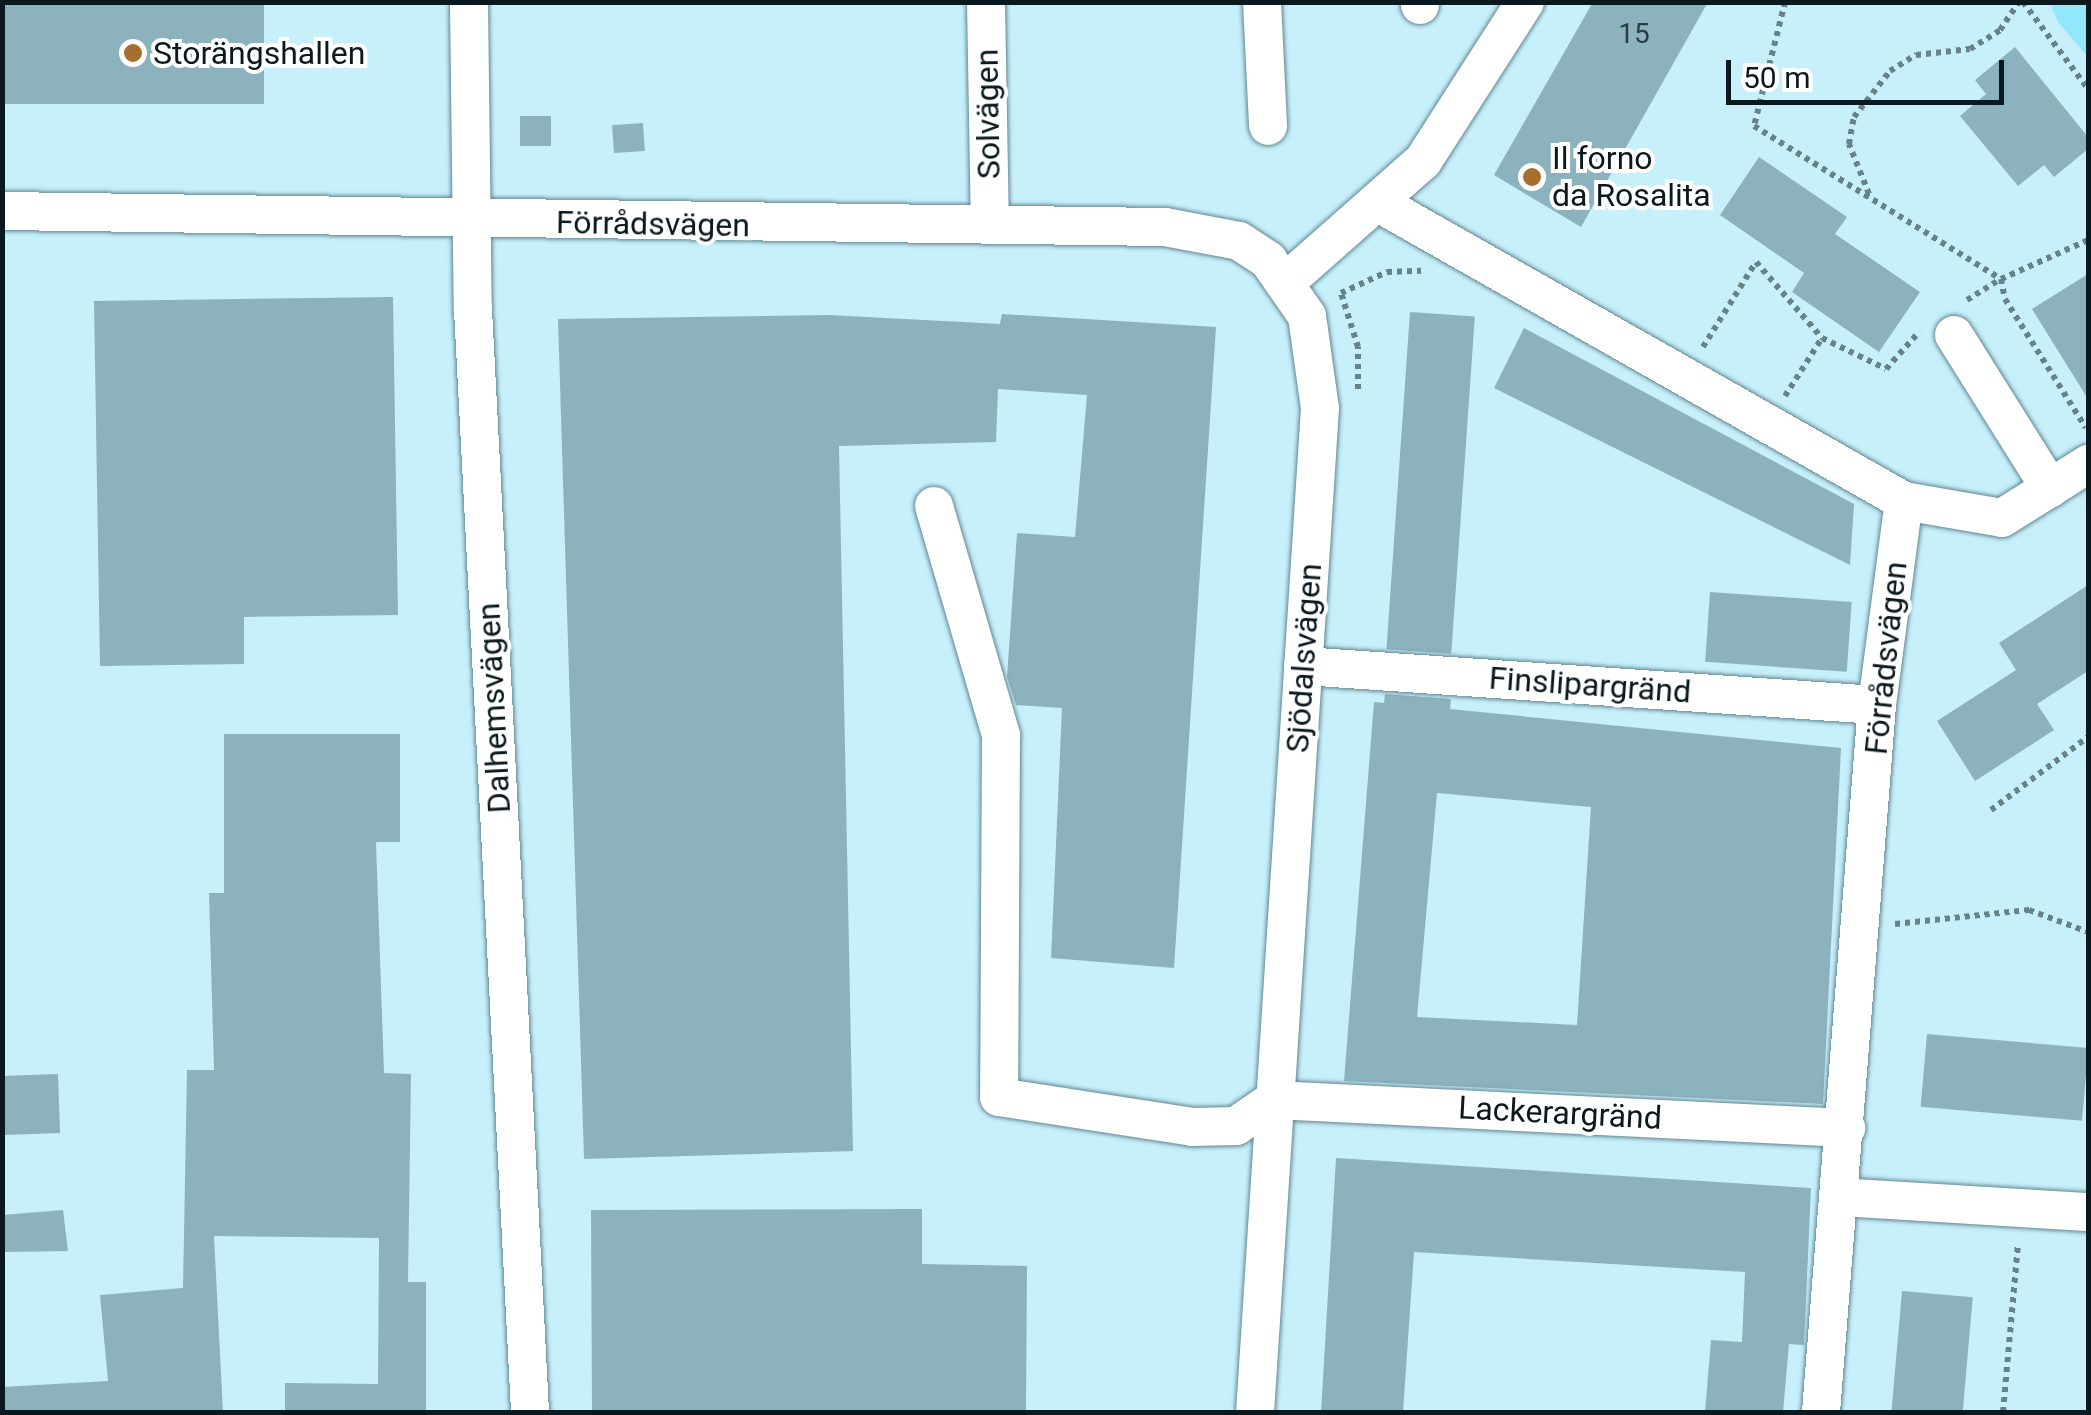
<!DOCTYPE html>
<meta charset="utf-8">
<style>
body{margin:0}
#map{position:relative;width:2091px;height:1415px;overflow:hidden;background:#c7f0fb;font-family:Roboto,sans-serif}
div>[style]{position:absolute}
.green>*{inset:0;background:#93e7fd}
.building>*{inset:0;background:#8cb2bd;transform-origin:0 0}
.path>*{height:6px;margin-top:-3px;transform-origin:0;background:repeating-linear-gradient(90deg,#67838a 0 5px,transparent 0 10px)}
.roads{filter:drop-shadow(0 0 2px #618690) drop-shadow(0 0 2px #618690)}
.minor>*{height:38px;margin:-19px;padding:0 19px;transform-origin:19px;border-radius:19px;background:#fff}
.dots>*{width:28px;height:28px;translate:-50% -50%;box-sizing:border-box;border:5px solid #fff;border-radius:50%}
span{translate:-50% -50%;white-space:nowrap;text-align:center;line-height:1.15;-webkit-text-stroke:8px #fff;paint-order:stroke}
.number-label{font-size:28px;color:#2a3f45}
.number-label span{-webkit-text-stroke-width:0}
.poi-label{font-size:32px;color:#0a191d}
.left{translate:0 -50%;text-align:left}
.street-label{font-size:32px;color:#0a191d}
.frame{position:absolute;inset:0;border:5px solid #0a191d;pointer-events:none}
.scale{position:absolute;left:1726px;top:60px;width:278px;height:45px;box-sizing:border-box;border:5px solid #0a191d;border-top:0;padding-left:12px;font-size:30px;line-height:35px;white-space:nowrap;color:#0a191d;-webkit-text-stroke:8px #fff;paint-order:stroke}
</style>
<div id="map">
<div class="green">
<i style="clip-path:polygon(2050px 3px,2088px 3px,2088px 57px,2058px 22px)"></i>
</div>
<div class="building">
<i style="left:2px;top:2px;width:262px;height:102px"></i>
<i style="clip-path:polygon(1593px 2px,1708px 2px,1581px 227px,1494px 175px)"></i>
<i style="clip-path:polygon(2015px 47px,2088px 137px,2088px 149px,2054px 177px,2044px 165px,2018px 186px,1960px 116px,1986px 94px,1975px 80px)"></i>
<i style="left:520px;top:116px;width:31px;height:30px"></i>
<i style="left:643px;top:123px;width:28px;height:31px;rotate:86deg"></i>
<i style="clip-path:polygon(1759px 157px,1847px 217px,1835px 234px,1920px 292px,1879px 352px,1792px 292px,1804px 273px,1720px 215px)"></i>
<i style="clip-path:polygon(2088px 274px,2088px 399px,2032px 309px)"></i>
<i style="clip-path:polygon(393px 297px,398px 615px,244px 617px,244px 664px,100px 666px,94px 301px)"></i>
<i style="left:1410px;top:312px;width:65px;height:338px;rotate:4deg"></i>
<i style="clip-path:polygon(1002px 314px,1216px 327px,1174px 968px,1051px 958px,1062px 708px,1016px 705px,1007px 677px,1017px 533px,1075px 537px,1087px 395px,998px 389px,996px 442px,839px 446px,853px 1151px,584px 1159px,558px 319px,829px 315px,1000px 324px)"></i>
<i style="clip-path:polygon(1524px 328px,1854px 504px,1850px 565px,1494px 388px)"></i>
<i style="clip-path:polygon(2088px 585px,2088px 671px,2037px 704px,2054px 730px,1975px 781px,1937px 721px,2016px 670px,1999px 643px)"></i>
<i style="left:1710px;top:592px;width:142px;height:70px;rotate:4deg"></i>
<i style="clip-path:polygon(evenodd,1385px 694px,1451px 699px,1450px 709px,1841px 748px,1823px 1104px,1344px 1081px,1374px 702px,1384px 703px,1385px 694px,1437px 793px,1591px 807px,1577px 1025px,1417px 1017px,1437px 793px)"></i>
<i style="clip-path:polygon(224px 734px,400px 734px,400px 842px,376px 842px,384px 1073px,411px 1074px,408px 1282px,426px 1282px,426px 1412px,285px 1412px,285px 1383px,378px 1384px,379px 1238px,214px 1236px,223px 1412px,2px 1412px,2px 1387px,108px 1381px,100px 1295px,183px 1288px,187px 1070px,214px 1070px,209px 893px,224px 893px)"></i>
<i style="left:1927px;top:1034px;width:162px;height:73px;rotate:5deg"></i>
<i style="left:58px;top:1074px;width:59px;height:56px;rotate:88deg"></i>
<i style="clip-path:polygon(1336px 1158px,1811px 1188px,1804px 1345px,1789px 1344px,1783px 1412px,1705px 1412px,1711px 1340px,1742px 1342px,1745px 1272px,1414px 1252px,1403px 1412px,1321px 1412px)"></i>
<i style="clip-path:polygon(922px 1209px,922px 1264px,1027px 1266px,1026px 1412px,592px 1412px,591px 1210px)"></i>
<i style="clip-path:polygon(63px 1210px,68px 1251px,2px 1252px,2px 1215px)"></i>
<i style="left:1902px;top:1291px;width:71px;height:121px;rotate:5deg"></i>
</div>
<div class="path">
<i style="left:1785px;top:2px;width:128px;rotate:104deg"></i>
<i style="left:1754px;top:126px;width:291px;rotate:31.8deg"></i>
<i style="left:2001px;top:279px;width:95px;rotate:-24.1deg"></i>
<i style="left:2023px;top:2px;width:109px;rotate:53.2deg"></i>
<i style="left:1869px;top:194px;width:54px;rotate:-111.8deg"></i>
<i style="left:1849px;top:144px;width:27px;rotate:-80deg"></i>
<i style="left:1854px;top:117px;width:58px;rotate:-52deg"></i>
<i style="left:1890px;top:71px;width:31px;rotate:-32deg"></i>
<i style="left:1916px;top:55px;width:54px;rotate:-6.3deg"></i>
<i style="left:1970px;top:49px;width:36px;rotate:-32deg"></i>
<i style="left:2000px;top:30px;width:34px;rotate:-56deg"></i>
<i style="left:1967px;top:300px;width:40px;rotate:-32deg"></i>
<i style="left:2001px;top:279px;width:20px;rotate:79deg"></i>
<i style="left:2005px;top:299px;width:152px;rotate:57.9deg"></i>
<i style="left:1703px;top:347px;width:100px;rotate:-58.1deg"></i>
<i style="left:1756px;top:262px;width:101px;rotate:49deg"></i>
<i style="left:1822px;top:338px;width:71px;rotate:25.8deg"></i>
<i style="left:1886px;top:369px;width:50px;rotate:-48.3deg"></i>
<i style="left:1358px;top:389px;width:42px;rotate:-90deg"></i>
<i style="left:1358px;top:347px;width:57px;rotate:-107.5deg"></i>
<i style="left:1341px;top:293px;width:51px;rotate:-24.5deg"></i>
<i style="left:1387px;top:272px;width:34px;rotate:-2deg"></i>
<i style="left:1785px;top:396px;width:69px;rotate:-57.5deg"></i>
<i style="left:1991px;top:810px;width:121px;rotate:-37deg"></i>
<i style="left:1895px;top:924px;width:135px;rotate:-6deg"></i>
<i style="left:2029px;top:910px;width:63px;rotate:20.4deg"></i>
<i style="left:2003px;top:1412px;width:169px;rotate:-84.9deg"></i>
</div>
<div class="roads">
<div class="minor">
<i style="left:469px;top:2px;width:307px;rotate:89.3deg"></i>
<i style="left:473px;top:309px;width:1104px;rotate:87.04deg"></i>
<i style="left:986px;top:2px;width:223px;rotate:89deg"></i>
<i style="left:1262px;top:2px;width:124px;rotate:87.2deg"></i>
<i style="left:1420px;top:5px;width:3px;rotate:-90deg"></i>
<i style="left:1382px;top:205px;width:600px;rotate:29.56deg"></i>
<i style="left:1904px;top:501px;width:99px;rotate:9.8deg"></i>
<i style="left:2002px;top:518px;width:102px;rotate:-32.1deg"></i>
<i style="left:2px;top:211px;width:1163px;rotate:0.79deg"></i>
<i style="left:1165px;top:227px;width:75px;rotate:10.7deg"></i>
<i style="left:1239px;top:241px;width:35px;rotate:33deg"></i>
<i style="left:1268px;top:260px;width:68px;rotate:55.1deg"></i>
<i style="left:1307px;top:316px;width:93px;rotate:82deg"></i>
<i style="left:1320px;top:408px;width:1006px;rotate:93.7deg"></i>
<i style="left:1286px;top:282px;width:183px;rotate:-41.5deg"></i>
<i style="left:1423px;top:161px;width:189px;rotate:-57.3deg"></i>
<i style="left:1954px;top:335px;width:181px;rotate:57.9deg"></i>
<i style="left:934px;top:506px;width:239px;rotate:73.7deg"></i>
<i style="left:1001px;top:735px;width:362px;rotate:90.3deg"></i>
<i style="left:999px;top:1097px;width:195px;rotate:8.8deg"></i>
<i style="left:1192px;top:1127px;width:44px;rotate:-1.3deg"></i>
<i style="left:1236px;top:1126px;width:46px;rotate:-34.4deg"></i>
<i style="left:1303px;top:666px;width:575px;rotate:3.89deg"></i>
<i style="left:1274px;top:1100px;width:573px;rotate:2.8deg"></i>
<i style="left:1840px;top:1197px;width:248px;rotate:3.5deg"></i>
<i style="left:1821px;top:1412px;width:709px;rotate:-85.47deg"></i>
<i style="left:1877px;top:705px;width:206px;rotate:-82.5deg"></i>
</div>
</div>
<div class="dots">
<i style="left:133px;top:53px;background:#a76e2c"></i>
<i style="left:1532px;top:177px;background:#a76e2c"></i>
</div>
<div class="number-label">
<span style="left:1634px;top:34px">15</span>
</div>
<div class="poi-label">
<span class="left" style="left:153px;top:53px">Storängshallen</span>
<span class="left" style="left:1552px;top:177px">Il forno<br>da Rosalita</span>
</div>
<div class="street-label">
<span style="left:988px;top:114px;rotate:-91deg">Solvägen</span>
<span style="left:653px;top:224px;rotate:1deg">Förrådsvägen</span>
<span style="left:1304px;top:658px;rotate:-86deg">Sjödalsvägen</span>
<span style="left:1886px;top:658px;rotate:-84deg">Förrådsvägen</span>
<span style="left:1590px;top:685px;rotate:4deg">Finslipargränd</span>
<span style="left:494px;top:708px;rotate:-93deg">Dalhemsvägen</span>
<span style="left:1560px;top:1113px;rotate:3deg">Lackerargränd</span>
</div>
<div class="frame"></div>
<div class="scale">50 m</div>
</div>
